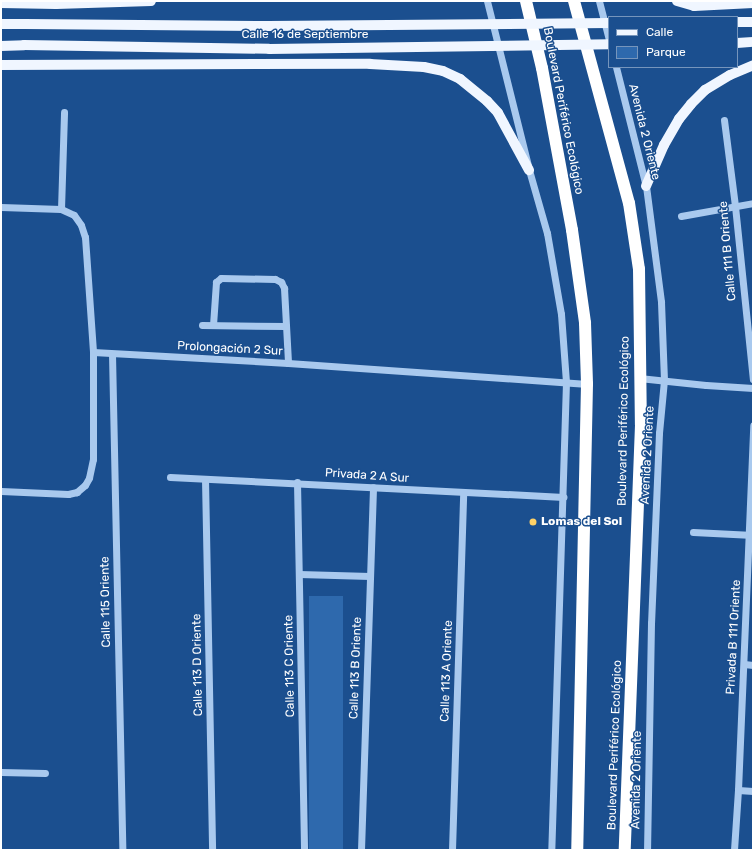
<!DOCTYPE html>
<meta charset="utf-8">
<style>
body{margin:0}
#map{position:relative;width:754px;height:851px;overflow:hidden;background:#1b4f8f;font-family:Rubik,sans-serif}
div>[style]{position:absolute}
.green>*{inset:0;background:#2e69ad;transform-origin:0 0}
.minor>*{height:7px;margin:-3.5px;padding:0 3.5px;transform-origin:3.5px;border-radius:3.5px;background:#a9c9ee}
.major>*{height:10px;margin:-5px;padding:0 5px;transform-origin:5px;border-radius:5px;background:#f0f6ff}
.highway>*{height:12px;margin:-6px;padding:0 6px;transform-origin:6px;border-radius:6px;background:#fff}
.major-bridge>*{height:10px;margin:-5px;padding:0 5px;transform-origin:5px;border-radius:5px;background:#f0f6ff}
.dots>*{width:11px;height:11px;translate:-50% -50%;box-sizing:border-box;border:2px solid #1b4f8f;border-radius:50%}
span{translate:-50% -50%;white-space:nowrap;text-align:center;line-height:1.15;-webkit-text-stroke:3px #1b4f8f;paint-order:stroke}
.street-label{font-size:12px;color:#fff}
.poi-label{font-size:12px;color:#fff;font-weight:700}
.left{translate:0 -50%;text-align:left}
.frame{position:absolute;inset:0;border:2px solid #fff;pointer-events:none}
.legend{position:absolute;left:608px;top:16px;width:130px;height:52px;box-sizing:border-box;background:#1b4f8f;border:1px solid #7695bc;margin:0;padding:5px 7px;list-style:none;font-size:12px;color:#fff}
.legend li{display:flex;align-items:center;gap:8px;height:20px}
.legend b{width:20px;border:1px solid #7695bc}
</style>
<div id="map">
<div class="green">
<i style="left:343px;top:596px;width:254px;height:34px;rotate:90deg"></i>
</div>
<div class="minor">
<i style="left:487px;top:1px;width:174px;rotate:76deg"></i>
<i style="left:529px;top:170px;width:66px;rotate:74.1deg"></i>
<i style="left:547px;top:233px;width:82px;rotate:80.2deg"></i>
<i style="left:561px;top:314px;width:68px;rotate:85.8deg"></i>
<i style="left:566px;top:382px;width:468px;rotate:91.8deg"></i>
<i style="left:599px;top:1px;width:40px;rotate:75.6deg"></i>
<i style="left:616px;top:67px;width:123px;rotate:75.9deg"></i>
<i style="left:646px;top:186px;width:117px;rotate:82.6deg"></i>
<i style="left:661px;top:302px;width:78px;rotate:87.8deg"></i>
<i style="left:664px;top:380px;width:53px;rotate:95.4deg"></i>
<i style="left:659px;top:433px;width:190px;rotate:92.4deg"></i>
<i style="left:651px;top:623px;width:227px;rotate:91deg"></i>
<i style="left:724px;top:120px;width:87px;rotate:82.7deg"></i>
<i style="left:735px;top:206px;width:174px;rotate:84.1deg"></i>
<i style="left:1px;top:207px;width:60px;rotate:1.9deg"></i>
<i style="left:61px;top:209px;width:14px;rotate:25deg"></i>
<i style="left:74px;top:215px;width:12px;rotate:55deg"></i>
<i style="left:81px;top:225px;width:13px;rotate:72deg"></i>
<i style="left:85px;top:237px;width:115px;rotate:86deg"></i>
<i style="left:93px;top:352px;width:107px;rotate:90deg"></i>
<i style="left:93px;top:459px;width:19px;rotate:102deg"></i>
<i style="left:89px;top:478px;width:8px;rotate:120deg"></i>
<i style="left:85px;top:485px;width:11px;rotate:139deg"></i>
<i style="left:77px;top:492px;width:9px;rotate:167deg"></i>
<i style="left:68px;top:494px;width:67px;rotate:-177.4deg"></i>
<i style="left:61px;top:209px;width:97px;rotate:-88.2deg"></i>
<i style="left:681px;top:216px;width:73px;rotate:-10.2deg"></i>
<i style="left:202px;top:325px;width:84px;rotate:0.7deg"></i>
<i style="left:213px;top:325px;width:43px;rotate:-86deg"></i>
<i style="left:216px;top:282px;width:6px;rotate:-39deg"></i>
<i style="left:221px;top:278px;width:54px;rotate:1.1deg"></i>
<i style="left:275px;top:279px;width:7px;rotate:27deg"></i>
<i style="left:281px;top:282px;width:7px;rotate:63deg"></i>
<i style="left:284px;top:288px;width:75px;rotate:86.9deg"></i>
<i style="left:93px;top:352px;width:195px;rotate:3.2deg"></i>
<i style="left:288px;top:363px;width:300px;rotate:4deg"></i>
<i style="left:112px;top:354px;width:496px;rotate:88.8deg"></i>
<i style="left:639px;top:378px;width:67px;rotate:6deg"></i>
<i style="left:706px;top:385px;width:47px;rotate:3.7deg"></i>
<i style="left:170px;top:477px;width:394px;rotate:2.9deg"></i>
<i style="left:205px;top:479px;width:371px;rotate:88.9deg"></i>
<i style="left:297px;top:482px;width:368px;rotate:88.9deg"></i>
<i style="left:693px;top:532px;width:60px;rotate:2.9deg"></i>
<i style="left:299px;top:574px;width:71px;rotate:1.6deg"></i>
<i style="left:744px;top:664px;width:9px;rotate:6deg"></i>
<i style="left:1px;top:772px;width:44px;rotate:1.3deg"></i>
<i style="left:738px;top:790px;width:15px;rotate:4deg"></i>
<i style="left:361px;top:850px;width:363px;rotate:-88.1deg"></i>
<i style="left:452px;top:850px;width:358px;rotate:-88.2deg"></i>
<i style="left:734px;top:850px;width:60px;rotate:-86.2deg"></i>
<i style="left:738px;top:790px;width:365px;rotate:-87.6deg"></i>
</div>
<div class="major">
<i style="left:677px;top:1px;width:18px;rotate:16deg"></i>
<i style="left:694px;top:6px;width:59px;rotate:-2.9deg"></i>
<i style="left:1px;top:3px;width:55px;rotate:1deg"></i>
<i style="left:56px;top:4px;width:95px;rotate:-1.8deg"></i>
<i style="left:737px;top:22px;width:16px"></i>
<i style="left:1px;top:24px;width:24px"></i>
<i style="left:737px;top:43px;width:16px;rotate:-4deg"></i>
<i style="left:1px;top:46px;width:23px;rotate:-2deg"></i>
<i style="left:1px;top:65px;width:369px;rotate:-0.2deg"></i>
<i style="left:370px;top:64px;width:54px;rotate:3.2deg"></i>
<i style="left:424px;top:67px;width:19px;rotate:12deg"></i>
<i style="left:443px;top:71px;width:19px;rotate:25deg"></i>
<i style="left:460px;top:79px;width:35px;rotate:39deg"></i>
<i style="left:487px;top:101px;width:16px;rotate:47deg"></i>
<i style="left:498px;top:113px;width:65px;rotate:61.5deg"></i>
<i style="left:646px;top:186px;width:45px;rotate:-66.3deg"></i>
<i style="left:664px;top:145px;width:30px;rotate:-60deg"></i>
<i style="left:679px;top:119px;width:19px;rotate:-51deg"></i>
<i style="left:691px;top:104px;width:20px;rotate:-45deg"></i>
<i style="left:705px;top:90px;width:29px;rotate:-31deg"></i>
<i style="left:730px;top:75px;width:25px;rotate:-23deg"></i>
</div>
<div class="highway">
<i style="left:526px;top:1px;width:69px;rotate:76.6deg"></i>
<i style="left:542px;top:68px;width:165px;rotate:79.5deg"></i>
<i style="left:572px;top:230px;width:94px;rotate:82deg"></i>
<i style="left:585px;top:323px;width:61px;rotate:88.1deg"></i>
<i style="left:587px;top:384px;width:466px;rotate:91.2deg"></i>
<i style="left:574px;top:1px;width:209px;rotate:74.8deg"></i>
<i style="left:629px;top:203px;width:67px;rotate:81.4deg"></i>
<i style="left:639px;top:269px;width:156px;rotate:89.3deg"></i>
<i style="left:641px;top:425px;width:425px;rotate:92.2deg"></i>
</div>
<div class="major-bridge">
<i style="left:25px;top:24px;width:243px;rotate:0.5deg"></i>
<i style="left:268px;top:26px;width:341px;rotate:-0.5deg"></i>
<i style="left:24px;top:45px;width:245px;rotate:0.9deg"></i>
<i style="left:269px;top:49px;width:340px;rotate:-0.8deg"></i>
</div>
<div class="dots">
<i style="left:533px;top:522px;background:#ffd166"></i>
</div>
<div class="street-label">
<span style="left:305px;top:35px">Calle 16 de Septiembre</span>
<span style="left:563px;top:111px;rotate:79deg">Boulevard Periférico Ecológico</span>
<span style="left:644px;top:132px;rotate:76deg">Avenida 2 Oriente</span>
<span style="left:728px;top:251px;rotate:-95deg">Calle 111 B Oriente</span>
<span style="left:230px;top:349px;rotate:3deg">Prolongación 2 Sur</span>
<span style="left:624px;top:421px;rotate:-89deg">Boulevard Periférico Ecológico</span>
<span style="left:648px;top:455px;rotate:-87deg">Avenida 2 Oriente</span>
<span style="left:367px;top:476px;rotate:4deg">Privada 2 A Sur</span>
<span style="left:106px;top:602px;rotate:-91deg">Calle 115 Oriente</span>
<span style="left:734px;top:637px;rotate:-87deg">Privada B 111 Oriente</span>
<span style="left:198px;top:665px;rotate:-91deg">Calle 113 D Oriente</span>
<span style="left:290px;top:666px;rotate:-91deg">Calle 113 C Oriente</span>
<span style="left:356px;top:668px;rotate:-88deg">Calle 113 B Oriente</span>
<span style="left:447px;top:671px;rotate:-88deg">Calle 113 A Oriente</span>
<span style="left:615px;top:745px;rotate:-88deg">Boulevard Periférico Ecológico</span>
<span style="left:637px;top:780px;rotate:-89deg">Avenida 2 Oriente</span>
</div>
<div class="poi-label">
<span class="left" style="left:541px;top:522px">Lomas del Sol</span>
</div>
<div class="frame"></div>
<ul class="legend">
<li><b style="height:5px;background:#f0f6ff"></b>Calle</li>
<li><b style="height:11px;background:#2e69ad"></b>Parque</li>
</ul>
</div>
